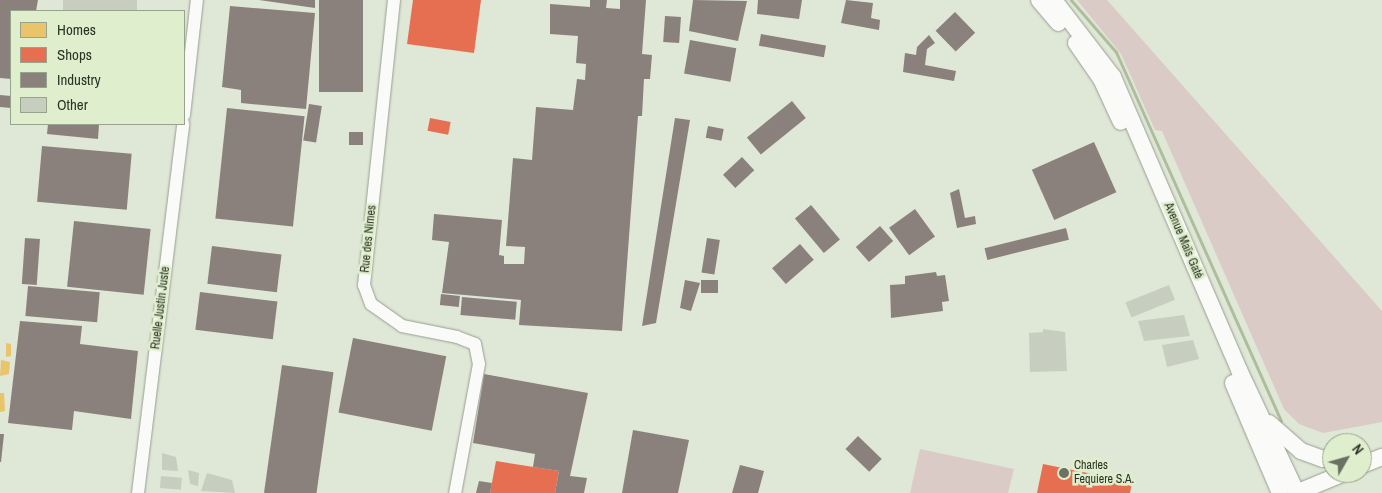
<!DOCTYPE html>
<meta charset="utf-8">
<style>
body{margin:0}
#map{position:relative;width:1382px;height:493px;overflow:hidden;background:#dfe7d6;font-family:"Archivo Narrow",sans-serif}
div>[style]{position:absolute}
.green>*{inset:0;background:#dbcbc7}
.homes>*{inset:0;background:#e9c46a}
.shops>*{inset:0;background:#e76f51;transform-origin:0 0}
.industry>*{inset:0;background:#8a817c;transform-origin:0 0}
.stream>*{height:3px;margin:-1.5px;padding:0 1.5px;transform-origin:1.5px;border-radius:1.5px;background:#aebe9c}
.building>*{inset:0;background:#c7cec0;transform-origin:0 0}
.roads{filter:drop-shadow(0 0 1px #989e91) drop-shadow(0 0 1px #989e91)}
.minor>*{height:12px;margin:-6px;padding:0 6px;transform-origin:6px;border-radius:6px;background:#fafbf9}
.major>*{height:16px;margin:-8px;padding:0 8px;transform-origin:8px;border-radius:8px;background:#fafbf9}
.dots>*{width:14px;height:14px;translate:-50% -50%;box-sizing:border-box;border:2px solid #dfefce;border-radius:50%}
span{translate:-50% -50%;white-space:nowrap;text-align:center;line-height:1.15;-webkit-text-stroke:5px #dfefce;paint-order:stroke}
.street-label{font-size:12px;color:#2c3225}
.poi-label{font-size:12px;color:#2c3225}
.left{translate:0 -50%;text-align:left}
.legend{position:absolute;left:10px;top:10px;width:175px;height:115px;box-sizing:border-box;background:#dfefce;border:1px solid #97a38a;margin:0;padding:6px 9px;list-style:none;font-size:15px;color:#2c3225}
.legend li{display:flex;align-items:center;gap:10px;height:25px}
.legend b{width:25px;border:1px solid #97a38a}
.north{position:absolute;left:1322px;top:433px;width:50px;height:50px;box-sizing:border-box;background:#dfefce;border:1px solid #97a38a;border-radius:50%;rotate:52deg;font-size:14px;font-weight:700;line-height:20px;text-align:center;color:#2c3225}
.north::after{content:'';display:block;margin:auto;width:18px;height:22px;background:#6b7163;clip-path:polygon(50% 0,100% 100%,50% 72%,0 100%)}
</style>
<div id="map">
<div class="green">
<i style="clip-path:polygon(1077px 0,1107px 0,1382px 311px,1382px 422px,1323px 433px,1299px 424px,1284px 409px,1162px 131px,1155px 130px,1121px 54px)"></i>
<i style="clip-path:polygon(920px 449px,1014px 469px,1008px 493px,910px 493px)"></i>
</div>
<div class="homes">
<i style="clip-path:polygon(6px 343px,11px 344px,11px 356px,6px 357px)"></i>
<i style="clip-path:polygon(1px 360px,10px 362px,9px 374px,0 376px)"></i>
<i style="clip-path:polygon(0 393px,4px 393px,5px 411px,0 412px)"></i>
</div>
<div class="shops">
<i style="clip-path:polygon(413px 0,481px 0,474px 53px,407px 44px)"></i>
<i style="left:430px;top:118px;width:21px;height:13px;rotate:11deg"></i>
<i style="clip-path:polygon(496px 461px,559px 471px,555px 493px,490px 493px)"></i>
<i style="clip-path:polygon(1043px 464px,1132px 482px,1130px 493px,1037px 493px)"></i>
</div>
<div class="industry">
<i style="clip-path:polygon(0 0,38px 0,36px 11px,11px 11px,11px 79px,0 78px)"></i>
<i style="clip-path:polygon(259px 0,315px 0,315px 8px)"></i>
<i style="left:319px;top:0;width:44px;height:92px"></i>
<i style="clip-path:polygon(590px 0,607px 0,606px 8px,620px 9px,620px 0,646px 0,642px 54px,652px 55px,650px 79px,644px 79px,642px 116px,638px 116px,622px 331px,519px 325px,521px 300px,442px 293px,449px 242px,432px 240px,434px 214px,502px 220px,499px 255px,504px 256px,504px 264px,524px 264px,525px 247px,506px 246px,513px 158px,532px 160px,536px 107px,573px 110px,577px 79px,585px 80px,586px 64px,576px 63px,578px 36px,550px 34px,550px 4px,590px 7px)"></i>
<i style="clip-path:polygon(693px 0,747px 1px,738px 41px,689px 31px)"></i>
<i style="clip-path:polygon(758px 0,802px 0,799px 19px,757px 14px)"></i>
<i style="clip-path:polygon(846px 0,873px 3px,871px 18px,880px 20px,879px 30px,841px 23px)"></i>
<i style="clip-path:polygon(230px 6px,315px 13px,306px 109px,241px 103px,241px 90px,222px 87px)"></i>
<i style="left:955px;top:12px;width:29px;height:27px;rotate:46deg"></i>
<i style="left:665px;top:16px;width:16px;height:26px;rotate:4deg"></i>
<i style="left:761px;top:34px;width:66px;height:12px;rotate:10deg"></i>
<i style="clip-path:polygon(929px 35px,935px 43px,927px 49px,925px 65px,956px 71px,954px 81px,903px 72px,905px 53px,916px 55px,917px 47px)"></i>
<i style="left:690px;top:40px;width:47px;height:34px;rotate:10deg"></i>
<i style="clip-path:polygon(0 95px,11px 96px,11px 108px,0 107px)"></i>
<i style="left:792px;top:101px;width:22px;height:58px;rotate:51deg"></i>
<i style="left:309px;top:104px;width:13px;height:37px;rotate:9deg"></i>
<i style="left:227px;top:108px;width:78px;height:111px;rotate:6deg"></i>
<i style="clip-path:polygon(675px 118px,690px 120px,656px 323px,642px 326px)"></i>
<i style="clip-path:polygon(48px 124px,99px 124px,98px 139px,47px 134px)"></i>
<i style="left:708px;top:126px;width:16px;height:12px;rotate:11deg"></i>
<i style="left:349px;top:132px;width:14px;height:13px"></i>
<i style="left:1094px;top:142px;width:55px;height:68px;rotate:66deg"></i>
<i style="left:42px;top:146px;width:90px;height:56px;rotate:5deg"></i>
<i style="left:742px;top:157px;width:18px;height:26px;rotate:47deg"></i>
<i style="clip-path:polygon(959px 189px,965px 218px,975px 216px,976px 224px,957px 228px,950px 193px)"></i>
<i style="left:811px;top:205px;width:45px;height:21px;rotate:50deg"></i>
<i style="left:915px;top:209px;width:34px;height:32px;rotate:54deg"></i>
<i style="left:74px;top:221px;width:77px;height:66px;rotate:6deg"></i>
<i style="left:880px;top:226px;width:20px;height:32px;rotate:49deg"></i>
<i style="left:1066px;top:228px;width:12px;height:84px;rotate:76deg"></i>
<i style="left:25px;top:238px;width:15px;height:46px;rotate:4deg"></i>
<i style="left:707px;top:238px;width:13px;height:35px;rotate:9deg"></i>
<i style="left:800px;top:244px;width:21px;height:37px;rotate:49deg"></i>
<i style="left:212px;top:246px;width:70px;height:38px;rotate:7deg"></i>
<i style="clip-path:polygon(936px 272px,937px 276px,945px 275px,949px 301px,942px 302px,943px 311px,891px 318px,890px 285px,905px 284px,905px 276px)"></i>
<i style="clip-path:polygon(685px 280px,700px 283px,691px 311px,680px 308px)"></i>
<i style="left:701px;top:280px;width:17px;height:13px"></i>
<i style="left:28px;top:286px;width:72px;height:30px;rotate:5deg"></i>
<i style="left:200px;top:292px;width:78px;height:38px;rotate:7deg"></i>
<i style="left:441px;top:294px;width:19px;height:11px;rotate:6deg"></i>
<i style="left:462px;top:297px;width:55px;height:18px;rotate:5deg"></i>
<i style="clip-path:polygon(20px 321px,82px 326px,80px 344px,138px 351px,131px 419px,74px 411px,72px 430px,8px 423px)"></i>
<i style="left:353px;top:338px;width:95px;height:76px;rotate:11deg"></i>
<i style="left:282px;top:365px;width:52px;height:129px;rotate:8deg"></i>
<i style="clip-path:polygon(484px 374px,588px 393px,570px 476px,587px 478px,584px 493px,555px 493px,559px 471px,533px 467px,535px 454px,473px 443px)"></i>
<i style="clip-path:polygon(633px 430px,689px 440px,678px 493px,622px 493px)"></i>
<i style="clip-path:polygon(0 434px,4px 434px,1px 462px,0 462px)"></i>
<i style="left:858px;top:436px;width:33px;height:18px;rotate:44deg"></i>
<i style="clip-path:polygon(740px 465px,764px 471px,758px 493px,732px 493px)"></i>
<i style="clip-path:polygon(479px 481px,492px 483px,490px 493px,476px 493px)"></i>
</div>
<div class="stream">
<i style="left:1071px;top:0;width:69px;rotate:49.1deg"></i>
<i style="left:1116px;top:52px;width:404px;rotate:65.9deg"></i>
</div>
<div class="building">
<i style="left:63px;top:0;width:74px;height:11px"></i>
<i style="left:1169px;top:285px;width:16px;height:47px;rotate:68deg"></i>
<i style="clip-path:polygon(1184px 315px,1190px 336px,1144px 341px,1138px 321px)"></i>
<i style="clip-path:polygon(1043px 329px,1065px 332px,1067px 371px,1030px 372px,1029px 333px,1043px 332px)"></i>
<i style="clip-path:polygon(1193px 340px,1199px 359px,1167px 367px,1162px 345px)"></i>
<i style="clip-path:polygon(162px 453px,176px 457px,178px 471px,162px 470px)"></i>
<i style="clip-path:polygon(188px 470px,199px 473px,198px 486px,190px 484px)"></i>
<i style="clip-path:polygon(207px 473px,232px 480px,235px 493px,201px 491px)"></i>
<i style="left:161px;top:476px;width:21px;height:12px;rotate:5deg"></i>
</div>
<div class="roads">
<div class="minor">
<i style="left:394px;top:0;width:287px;rotate:96deg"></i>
<i style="left:364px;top:285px;width:20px;rotate:70deg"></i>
<i style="left:371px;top:304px;width:38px;rotate:35deg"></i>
<i style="left:402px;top:326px;width:56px;rotate:11.3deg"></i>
<i style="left:457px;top:337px;width:19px;rotate:21deg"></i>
<i style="left:475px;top:344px;width:20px;rotate:79deg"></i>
<i style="left:479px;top:364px;width:131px;rotate:100.5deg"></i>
<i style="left:184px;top:115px;width:116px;rotate:-83.6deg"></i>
<i style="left:138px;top:493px;width:372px;rotate:-83deg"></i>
</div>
<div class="major">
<i style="left:1039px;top:0;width:30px;rotate:50deg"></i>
<i style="left:1054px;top:0;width:97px;rotate:52.5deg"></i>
<i style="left:1113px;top:77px;width:319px;rotate:66.7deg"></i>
<i style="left:1239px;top:370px;width:136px;rotate:64.8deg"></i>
<i style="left:1076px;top:43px;width:44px;rotate:55.2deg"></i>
<i style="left:1101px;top:79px;width:47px;rotate:65.1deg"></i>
<i style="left:1233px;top:383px;width:120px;rotate:66.9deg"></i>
<i style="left:1269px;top:423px;width:43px;rotate:41.2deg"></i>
<i style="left:1301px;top:451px;width:23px;rotate:20deg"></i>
<i style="left:1323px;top:459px;width:9px;rotate:-6deg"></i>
<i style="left:1362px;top:465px;width:22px;rotate:-22deg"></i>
<i style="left:1296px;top:493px;width:52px;rotate:-22.6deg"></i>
</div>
</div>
<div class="dots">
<i style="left:1064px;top:473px;background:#6b7163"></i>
</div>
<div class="street-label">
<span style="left:369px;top:239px;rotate:-84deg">Rue des Nimes</span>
<span style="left:1183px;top:241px;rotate:67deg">Avenue Maïs Gaté</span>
<span style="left:161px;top:308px;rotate:-83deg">Ruelle Justin Juste</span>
</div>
<div class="poi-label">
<span class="left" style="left:1074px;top:473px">Charles<br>Fequiere S.A.</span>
</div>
<ul class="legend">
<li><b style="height:14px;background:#e9c46a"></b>Homes</li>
<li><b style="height:14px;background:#e76f51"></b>Shops</li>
<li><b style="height:14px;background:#8a817c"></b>Industry</li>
<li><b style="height:14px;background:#c7cec0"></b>Other</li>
</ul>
<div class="north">N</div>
</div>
